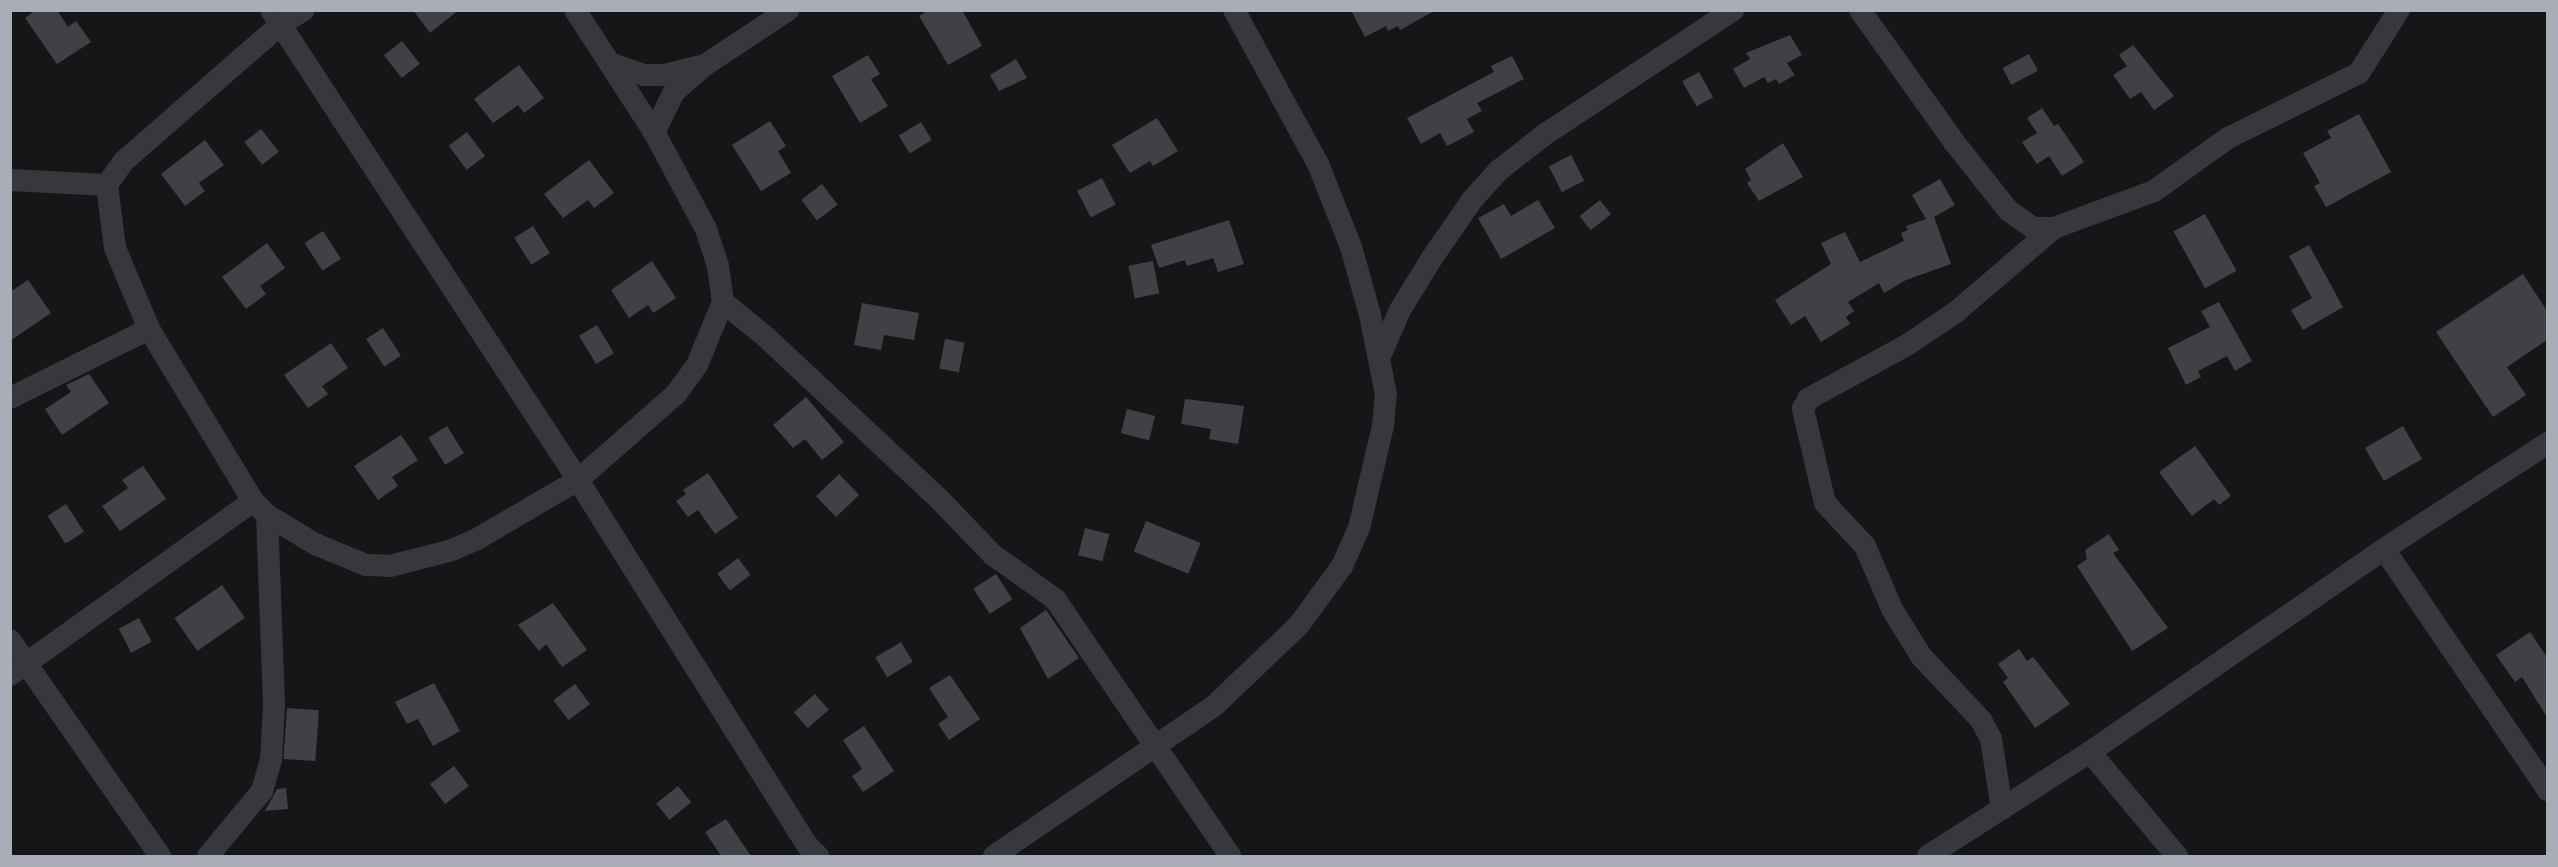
<!DOCTYPE html>
<style>
body{margin:0}
#map{position:relative;width:2558px;height:867px;overflow:hidden;background:#161618;font-family:"Golos Text",sans-serif}
div>[style]{position:absolute}
.building>*{inset:0;background:#404145;transform-origin:0 0}
.minor>*{height:22px;margin:-11px;padding:0 11px;transform-origin:11px;border-radius:11px;background:#37383d}
span{translate:-50% -50%;white-space:nowrap;text-align:center;line-height:1.15;-webkit-text-stroke:6px #111113;paint-order:stroke}
.frame{position:absolute;inset:0;border:12px solid #a8adb8;pointer-events:none}
</style>
<div id="map">
<div class="building">
<i style="clip-path:polygon(36px 10px,57px 10px,68px 27px,76px 21px,91px 42px,57px 64px,25px 18px)"></i>
<i style="clip-path:polygon(413px 10px,459px 10px,430px 33px)"></i>
<i style="clip-path:polygon(929px 10px,962px 10px,982px 46px,948px 65px,919px 16px)"></i>
<i style="clip-path:polygon(1351px 10px,1436px 10px,1400px 30px,1398px 26px,1388px 31px,1386px 26px,1365px 37px)"></i>
<i style="clip-path:polygon(1790px 35px,1802px 55px,1787px 63px,1795px 75px,1779px 84px,1776px 79px,1768px 83px,1764px 77px,1744px 88px,1733px 69px,1750px 59px,1746px 53px)"></i>
<i style="left:402px;top:41px;width:29px;height:23px;rotate:52deg"></i>
<i style="clip-path:polygon(2133px 45px,2174px 96px,2154px 110px,2141px 92px,2130px 99px,2113px 75px,2127px 66px,2119px 55px)"></i>
<i style="left:2029px;top:54px;width:19px;height:30px;rotate:62deg"></i>
<i style="clip-path:polygon(868px 55px,880px 74px,871px 79px,888px 106px,860px 123px,832px 76px)"></i>
<i style="clip-path:polygon(1512px 56px,1524px 79px,1477px 103px,1482px 111px,1467px 119px,1474px 132px,1447px 146px,1440px 133px,1421px 144px,1407px 118px,1494px 72px,1491px 66px)"></i>
<i style="clip-path:polygon(1016px 59px,1027px 78px,999px 91px,990px 75px)"></i>
<i style="clip-path:polygon(519px 65px,544px 98px,524px 113px,518px 105px,493px 123px,474px 99px)"></i>
<i style="left:1699px;top:72px;width:29px;height:19px;rotate:61deg"></i>
<i style="clip-path:polygon(2042px 108px,2054px 126px,2058px 124px,2084px 162px,2062px 176px,2049px 156px,2037px 164px,2022px 142px,2037px 133px,2027px 118px)"></i>
<i style="clip-path:polygon(2359px 114px,2391px 172px,2326px 207px,2314px 186px,2320px 183px,2303px 153px,2331px 138px,2327px 131px)"></i>
<i style="clip-path:polygon(1157px 118px,1178px 151px,1153px 166px,1150px 161px,1130px 173px,1112px 145px)"></i>
<i style="clip-path:polygon(770px 121px,786px 146px,778px 151px,791px 173px,761px 191px,732px 145px)"></i>
<i style="left:921px;top:122px;width:21px;height:26px;rotate:59deg"></i>
<i style="left:261px;top:129px;width:29px;height:21px;rotate:52deg"></i>
<i style="left:467px;top:132px;width:30px;height:23px;rotate:53deg"></i>
<i style="clip-path:polygon(205px 140px,224px 165px,199px 183px,205px 191px,185px 206px,161px 174px)"></i>
<i style="clip-path:polygon(1783px 143px,1803px 177px,1759px 201px,1747px 183px,1751px 180px,1745px 169px)"></i>
<i style="left:1571px;top:155px;width:29px;height:25px;rotate:63deg"></i>
<i style="clip-path:polygon(589px 160px,614px 193px,594px 208px,588px 200px,563px 218px,544px 194px)"></i>
<i style="left:1102px;top:178px;width:30px;height:28px;rotate:63deg"></i>
<i style="clip-path:polygon(1940px 179px,1955px 205px,1934px 217px,1951px 264px,1906px 280px,1884px 293px,1879px 283px,1848px 302px,1854px 311px,1846px 317px,1850px 324px,1821px 342px,1805px 316px,1791px 325px,1775px 300px,1831px 264px,1821px 243px,1845px 232px,1860px 262px,1904px 241px,1901px 233px,1908px 230px,1906px 226px,1926px 219px,1912px 195px)"></i>
<i style="left:822px;top:184px;width:26px;height:26px;rotate:53deg"></i>
<i style="clip-path:polygon(1538px 200px,1555px 228px,1501px 259px,1478px 218px,1504px 204px,1511px 216px)"></i>
<i style="left:1600px;top:200px;width:18px;height:26px;rotate:52deg"></i>
<i style="left:2205px;top:214px;width:65px;height:36px;rotate:61deg"></i>
<i style="clip-path:polygon(1229px 220px,1244px 264px,1218px 272px,1213px 258px,1187px 266px,1185px 260px,1159px 268px,1151px 245px)"></i>
<i style="left:533px;top:226px;width:32px;height:22px;rotate:58deg"></i>
<i style="left:323px;top:231px;width:33px;height:22px;rotate:57deg"></i>
<i style="clip-path:polygon(267px 243px,285px 268px,260px 286px,266px 294px,246px 309px,222px 277px)"></i>
<i style="clip-path:polygon(2309px 245px,2343px 307px,2303px 330px,2291px 310px,2312px 298px,2289px 256px)"></i>
<i style="clip-path:polygon(652px 261px,676px 298px,653px 313px,648px 305px,629px 318px,611px 290px)"></i>
<i style="left:1153px;top:261px;width:33px;height:25px;rotate:79deg"></i>
<i style="clip-path:polygon(2523px 274px,2547px 311px,2547px 340px,2507px 367px,2526px 395px,2493px 417px,2436px 332px)"></i>
<i style="clip-path:polygon(28px 280px,51px 313px,10px 341px,10px 292px)"></i>
<i style="clip-path:polygon(2219px 302px,2252px 361px,2235px 371px,2227px 356px,2198px 371px,2201px 377px,2186px 385px,2168px 348px,2210px 327px,2201px 311px)"></i>
<i style="clip-path:polygon(862px 303px,919px 313px,914px 340px,884px 335px,881px 350px,854px 345px)"></i>
<i style="left:597px;top:325px;width:33px;height:21px;rotate:59deg"></i>
<i style="left:383px;top:328px;width:33px;height:20px;rotate:57deg"></i>
<i style="left:945px;top:339px;width:20px;height:30px;rotate:11deg"></i>
<i style="clip-path:polygon(331px 343px,348px 368px,322px 386px,328px 394px,308px 408px,284px 375px)"></i>
<i style="clip-path:polygon(89px 374px,109px 403px,62px 435px,45px 409px,71px 392px,66px 385px)"></i>
<i style="clip-path:polygon(806px 397px,844px 442px,822px 460px,805px 439px,793px 448px,773px 425px)"></i>
<i style="clip-path:polygon(1185px 399px,1244px 406px,1238px 444px,1209px 439px,1211px 429px,1181px 424px)"></i>
<i style="left:1127px;top:409px;width:29px;height:25px;rotate:14deg"></i>
<i style="left:447px;top:426px;width:32px;height:22px;rotate:58deg"></i>
<i style="left:2403px;top:426px;width:38px;height:44px;rotate:60deg"></i>
<i style="clip-path:polygon(401px 435px,418px 460px,392px 477px,398px 486px,378px 500px,354px 466px)"></i>
<i style="clip-path:polygon(2195px 446px,2231px 496px,2219px 505px,2214px 499px,2192px 516px,2159px 472px)"></i>
<i style="clip-path:polygon(143px 466px,166px 499px,120px 531px,102px 506px,128px 488px,122px 480px)"></i>
<i style="clip-path:polygon(708px 473px,738px 518px,715px 534px,698px 510px,688px 517px,676px 501px,686px 494px,683px 490px)"></i>
<i style="left:839px;top:474px;width:29px;height:32px;rotate:46deg"></i>
<i style="left:66px;top:504px;width:33px;height:22px;rotate:57deg"></i>
<i style="left:1146px;top:521px;width:59px;height:33px;rotate:22deg"></i>
<i style="left:1085px;top:528px;width:25px;height:28px;rotate:14deg"></i>
<i style="clip-path:polygon(2109px 534px,2119px 550px,2113px 553px,2168px 628px,2132px 651px,2077px 566px,2087px 559px,2085px 550px)"></i>
<i style="left:738px;top:558px;width:21px;height:26px;rotate:53deg"></i>
<i style="left:996px;top:574px;width:30px;height:27px;rotate:57deg"></i>
<i style="left:222px;top:585px;width:40px;height:58px;rotate:55deg"></i>
<i style="clip-path:polygon(553px 603px,587px 650px,562px 667px,546px 644px,539px 651px,518px 625px)"></i>
<i style="clip-path:polygon(1046px 610px,1079px 658px,1048px 679px,1020px 628px)"></i>
<i style="left:139px;top:618px;width:27px;height:23px;rotate:62deg"></i>
<i style="clip-path:polygon(2530px 632px,2547px 657px,2547px 717px,2522px 677px,2515px 682px,2496px 655px)"></i>
<i style="left:901px;top:642px;width:23px;height:30px;rotate:59deg"></i>
<i style="clip-path:polygon(2019px 649px,2027px 661px,2033px 657px,2070px 704px,2035px 728px,2003px 682px,2008px 678px,1998px 664px)"></i>
<i style="clip-path:polygon(950px 675px,980px 719px,949px 740px,938px 724px,948px 717px,929px 688px)"></i>
<i style="clip-path:polygon(434px 683px,460px 731px,433px 746px,418px 719px,407px 724px,395px 702px)"></i>
<i style="left:575px;top:684px;width:25px;height:27px;rotate:53deg"></i>
<i style="left:815px;top:694px;width:21px;height:28px;rotate:49deg"></i>
<i style="left:287px;top:708px;width:32px;height:51px;rotate:4deg"></i>
<i style="clip-path:polygon(864px 726px,894px 771px,863px 792px,852px 776px,862px 769px,843px 740px)"></i>
<i style="left:454px;top:766px;width:25px;height:30px;rotate:53deg"></i>
<i style="left:678px;top:786px;width:21px;height:28px;rotate:51deg"></i>
<i style="clip-path:polygon(286px 788px,288px 809px,265px 811px,277px 789px)"></i>
<i style="clip-path:polygon(726px 819px,751px 856px,721px 856px,705px 832px)"></i>
</div>
<div class="minor">
<i style="left:271px;top:10px;width:561px;rotate:56.85deg"></i>
<i style="left:578px;top:480px;width:431px;rotate:57.9deg"></i>
<i style="left:807px;top:845px;width:16px;rotate:45deg"></i>
<i style="left:1860px;top:10px;width:162px;rotate:54.5deg"></i>
<i style="left:1954px;top:142px;width:87px;rotate:51.5deg"></i>
<i style="left:2008px;top:210px;width:31px;rotate:36deg"></i>
<i style="left:2033px;top:228px;width:21px"></i>
<i style="left:2054px;top:228px;width:107px;rotate:-20.3deg"></i>
<i style="left:2154px;top:191px;width:91px;rotate:-35.6deg"></i>
<i style="left:2228px;top:138px;width:146px;rotate:-26.4deg"></i>
<i style="left:2359px;top:73px;width:75px;rotate:-57.6deg"></i>
<i style="left:612px;top:64px;width:34px;rotate:19deg"></i>
<i style="left:644px;top:75px;width:20px"></i>
<i style="left:664px;top:75px;width:38px;rotate:-14deg"></i>
<i style="left:654px;top:132px;width:45px;rotate:-63.4deg"></i>
<i style="left:674px;top:92px;width:41px;rotate:-41.1deg"></i>
<i style="left:705px;top:65px;width:100px;rotate:-33.5deg"></i>
<i style="left:10px;top:180px;width:97px;rotate:3deg"></i>
<i style="left:107px;top:185px;width:29px;rotate:-55deg"></i>
<i style="left:124px;top:161px;width:207px;rotate:-41.1deg"></i>
<i style="left:280px;top:25px;width:28px;rotate:-32deg"></i>
<i style="left:107px;top:185px;width:64px;rotate:82.8deg"></i>
<i style="left:115px;top:248px;width:88px;rotate:67.2deg"></i>
<i style="left:149px;top:329px;width:201px;rotate:58.8deg"></i>
<i style="left:253px;top:501px;width:20px;rotate:45deg"></i>
<i style="left:267px;top:515px;width:56px;rotate:31.1deg"></i>
<i style="left:315px;top:544px;width:55px;rotate:22.4deg"></i>
<i style="left:366px;top:565px;width:24px;rotate:2deg"></i>
<i style="left:390px;top:566px;width:61px;rotate:-14.3deg"></i>
<i style="left:449px;top:551px;width:30px;rotate:-23deg"></i>
<i style="left:477px;top:539px;width:117px;rotate:-30.3deg"></i>
<i style="left:578px;top:480px;width:130px;rotate:-41.3deg"></i>
<i style="left:676px;top:394px;width:36px;rotate:-54deg"></i>
<i style="left:697px;top:365px;width:68px;rotate:-67.6deg"></i>
<i style="left:723px;top:302px;width:36px;rotate:-98deg"></i>
<i style="left:718px;top:266px;width:39px;rotate:-108deg"></i>
<i style="left:706px;top:229px;width:110px;rotate:-118.2deg"></i>
<i style="left:654px;top:132px;width:145px;rotate:-122.9deg"></i>
<i style="left:723px;top:302px;width:57px;rotate:39.3deg"></i>
<i style="left:767px;top:338px;width:238px;rotate:43.1deg"></i>
<i style="left:941px;top:501px;width:75px;rotate:46.1deg"></i>
<i style="left:993px;top:555px;width:76px;rotate:35.4deg"></i>
<i style="left:1055px;top:599px;width:311px;rotate:55.7deg"></i>
<i style="left:1380px;top:356px;width:50px;rotate:-66.5deg"></i>
<i style="left:1400px;top:310px;width:61px;rotate:-58.4deg"></i>
<i style="left:1432px;top:258px;width:70px;rotate:-55.4deg"></i>
<i style="left:1472px;top:200px;width:39px;rotate:-48deg"></i>
<i style="left:1498px;top:171px;width:58px;rotate:-38deg"></i>
<i style="left:1544px;top:135px;width:227px;rotate:-33.5deg"></i>
<i style="left:10px;top:398px;width:155px;rotate:-26.4deg"></i>
<i style="left:2384px;top:549px;width:292px;rotate:55.8deg"></i>
<i style="left:10px;top:640px;width:263px;rotate:55.2deg"></i>
<i style="left:10px;top:675px;width:299px;rotate:-35.6deg"></i>
<i style="left:2090px;top:752px;width:136px;rotate:50.1deg"></i>
<i style="left:2002px;top:809px;width:71px;rotate:-98.9deg"></i>
<i style="left:1991px;top:739px;width:21px;rotate:-118deg"></i>
<i style="left:1981px;top:720px;width:88px;rotate:-133.2deg"></i>
<i style="left:1921px;top:656px;width:55px;rotate:-121.7deg"></i>
<i style="left:1892px;top:609px;width:69px;rotate:-113.2deg"></i>
<i style="left:1865px;top:546px;width:59px;rotate:-132.9deg"></i>
<i style="left:1825px;top:503px;width:97px;rotate:-103.2deg"></i>
<i style="left:1803px;top:409px;width:11px;rotate:-63deg"></i>
<i style="left:1808px;top:399px;width:113px;rotate:-28.6deg"></i>
<i style="left:1907px;top:345px;width:59px;rotate:-34deg"></i>
<i style="left:1956px;top:312px;width:129px;rotate:-40.6deg"></i>
<i style="left:208px;top:856px;width:85px;rotate:-50.3deg"></i>
<i style="left:262px;top:791px;width:32px;rotate:-74deg"></i>
<i style="left:271px;top:760px;width:55px;rotate:-86.9deg"></i>
<i style="left:274px;top:705px;width:190px;rotate:-92.1deg"></i>
<i style="left:994px;top:856px;width:266px;rotate:-34.3deg"></i>
<i style="left:1214px;top:706px;width:117px;rotate:-43.6deg"></i>
<i style="left:1299px;top:625px;width:73px;rotate:-53.9deg"></i>
<i style="left:1342px;top:566px;width:42px;rotate:-65.9deg"></i>
<i style="left:1359px;top:528px;width:105px;rotate:-76.8deg"></i>
<i style="left:1383px;top:426px;width:32px;rotate:-85deg"></i>
<i style="left:1386px;top:394px;width:81px;rotate:-101.4deg"></i>
<i style="left:1370px;top:315px;width:71px;rotate:-105.6deg"></i>
<i style="left:1351px;top:247px;width:89px;rotate:-111.7deg"></i>
<i style="left:1318px;top:164px;width:175px;rotate:-118.6deg"></i>
<i style="left:1928px;top:856px;width:193px;rotate:-32.7deg"></i>
<i style="left:2090px;top:752px;width:357px;rotate:-34.6deg"></i>
<i style="left:2384px;top:549px;width:195px;rotate:-32.9deg"></i>
</div>
<div class="frame"></div>
</div>
